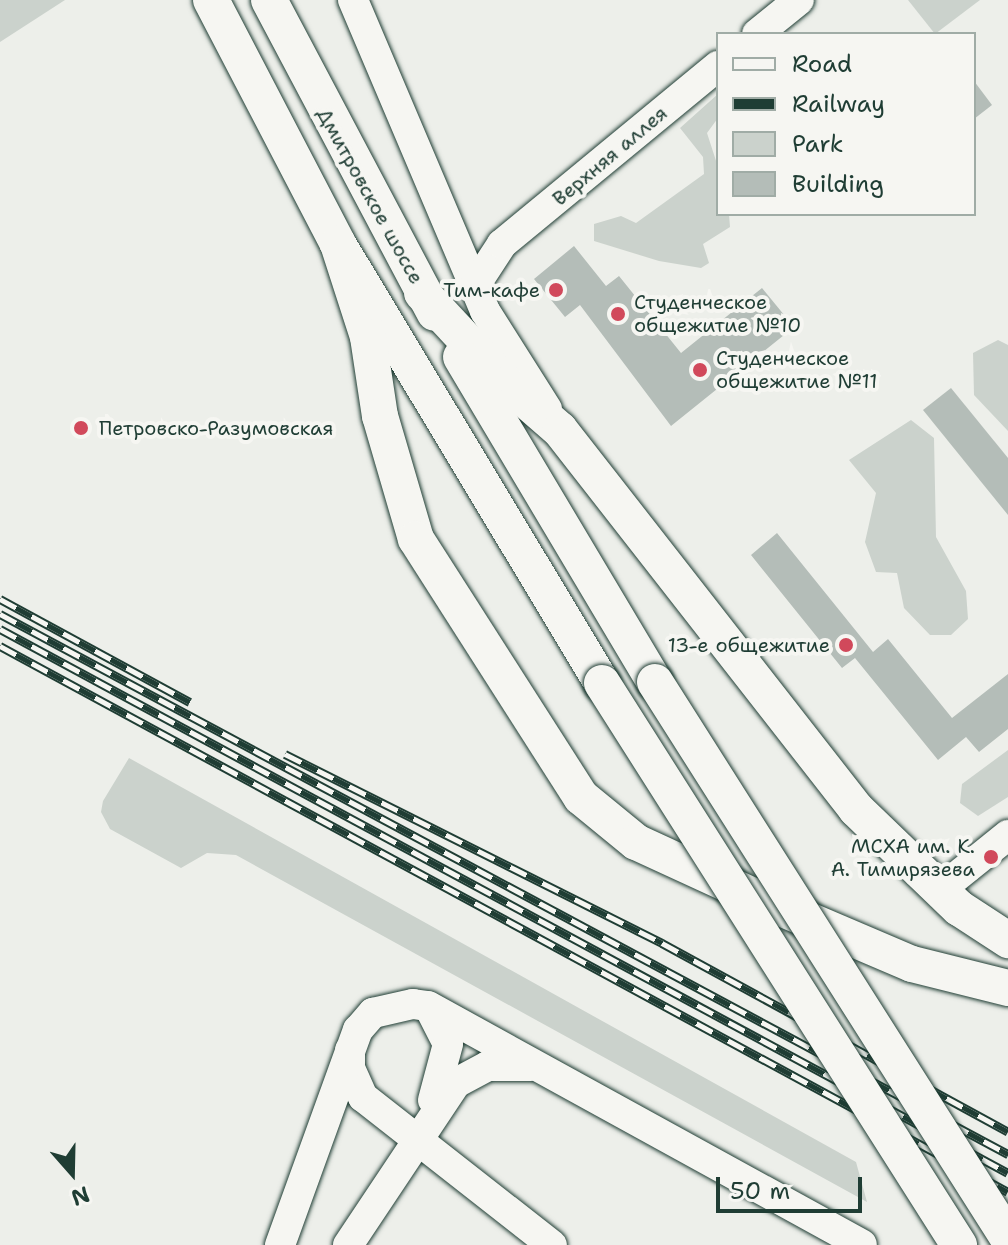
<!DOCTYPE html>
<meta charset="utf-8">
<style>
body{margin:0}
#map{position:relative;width:1008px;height:1245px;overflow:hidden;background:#edefea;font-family:"Shantell Sans",sans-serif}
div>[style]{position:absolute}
.green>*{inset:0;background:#cbd2cc}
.building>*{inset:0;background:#b4bdb8}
.roads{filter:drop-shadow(0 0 2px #1f3d34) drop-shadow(0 0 2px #1f3d34)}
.minor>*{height:30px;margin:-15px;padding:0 15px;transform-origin:15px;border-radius:15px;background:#f6f6f2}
.major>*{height:36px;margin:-18px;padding:0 18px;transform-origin:18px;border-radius:18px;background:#f6f6f2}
.rail>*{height:9px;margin-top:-4.5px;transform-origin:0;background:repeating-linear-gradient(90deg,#f6f6f2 0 18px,#1f3d34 0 36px);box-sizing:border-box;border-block:2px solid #1f3d34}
.bridges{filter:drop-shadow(0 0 2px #1f3d34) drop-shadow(0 0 2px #1f3d34)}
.major-bridge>*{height:36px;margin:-18px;padding:0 18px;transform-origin:18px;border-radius:18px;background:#f6f6f2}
.dots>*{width:22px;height:22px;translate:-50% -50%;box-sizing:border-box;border:4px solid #f6f6f2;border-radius:50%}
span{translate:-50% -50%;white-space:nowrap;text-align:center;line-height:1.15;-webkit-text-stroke:8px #f6f6f2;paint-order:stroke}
.street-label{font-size:20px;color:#1f3d34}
.poi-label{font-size:20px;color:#1f3d34}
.right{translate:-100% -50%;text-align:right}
.left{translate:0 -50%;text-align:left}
.legend{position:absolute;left:716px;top:32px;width:260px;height:184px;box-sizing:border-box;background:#f6f6f2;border:2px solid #a0aca6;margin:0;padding:10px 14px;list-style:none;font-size:24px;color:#1f3d34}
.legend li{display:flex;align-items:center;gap:16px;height:40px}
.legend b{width:40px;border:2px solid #a0aca6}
.north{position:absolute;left:32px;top:1133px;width:80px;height:80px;-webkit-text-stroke:6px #f6f6f2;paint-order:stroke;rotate:160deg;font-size:22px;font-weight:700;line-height:32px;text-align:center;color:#1f3d34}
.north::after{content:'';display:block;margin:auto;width:28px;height:36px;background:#1f3d34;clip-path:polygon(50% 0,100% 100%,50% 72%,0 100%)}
.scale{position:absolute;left:716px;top:1177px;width:146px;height:36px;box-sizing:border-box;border:4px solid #1f3d34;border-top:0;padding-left:10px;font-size:24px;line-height:28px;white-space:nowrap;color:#1f3d34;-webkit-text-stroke:6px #f6f6f2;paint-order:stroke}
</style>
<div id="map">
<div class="green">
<i style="clip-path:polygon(0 0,65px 0,0 42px)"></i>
<i style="clip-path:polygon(908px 0,980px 0,935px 34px)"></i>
<i style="clip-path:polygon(718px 94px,718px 118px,707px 133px,718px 167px,718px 214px,729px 214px,730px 227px,703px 244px,709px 263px,701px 268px,659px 261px,594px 241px,594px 224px,621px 216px,636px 223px,704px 174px,703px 157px,680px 128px)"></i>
<i style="clip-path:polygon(998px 340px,1008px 345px,1008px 431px,974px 395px,973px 353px)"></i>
<i style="clip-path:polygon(911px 420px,934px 438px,936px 537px,966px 591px,968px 619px,951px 635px,930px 635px,904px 608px,897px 573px,876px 572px,865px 542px,876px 493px,849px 460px)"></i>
<i style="clip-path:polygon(1008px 750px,1008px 797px,978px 816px,960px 803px,962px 784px)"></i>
<i style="clip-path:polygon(129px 758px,856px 1162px,867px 1202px,236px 855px,207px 853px,181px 868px,110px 829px,101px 812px,103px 801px)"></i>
</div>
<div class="building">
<i style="clip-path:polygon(974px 81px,992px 105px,974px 119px)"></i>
<i style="clip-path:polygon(574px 246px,606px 286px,619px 276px,681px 353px,762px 288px,794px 327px,671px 426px,580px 305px,565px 317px,534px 279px)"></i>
<i style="clip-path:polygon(951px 388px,1008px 458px,1008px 515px,923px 410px)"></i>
<i style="clip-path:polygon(777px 533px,873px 652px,888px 639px,952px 718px,1008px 674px,1008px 729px,979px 752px,966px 737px,938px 760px,855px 658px,842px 668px,751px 555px)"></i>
</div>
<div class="roads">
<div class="minor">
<i style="left:353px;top:0;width:338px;rotate:67deg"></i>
<i style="left:485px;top:311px;width:116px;rotate:57.7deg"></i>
<i style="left:757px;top:34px;width:54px;rotate:-39deg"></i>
<i style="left:474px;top:287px;width:51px;rotate:-56.9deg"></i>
<i style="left:502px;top:244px;width:280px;rotate:-39.5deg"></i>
<i style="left:956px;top:877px;width:67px;rotate:-38.9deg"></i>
<i style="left:430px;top:1009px;width:39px;rotate:63deg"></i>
<i style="left:448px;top:1044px;width:58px;rotate:105deg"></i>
<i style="left:350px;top:1050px;width:18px;rotate:90deg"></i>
<i style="left:350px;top:1068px;width:32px;rotate:66deg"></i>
<i style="left:363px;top:1097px;width:240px;rotate:38.1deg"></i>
<i style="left:280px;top:1245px;width:229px;rotate:-70.1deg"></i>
<i style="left:358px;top:1030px;width:23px;rotate:-49deg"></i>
<i style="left:373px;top:1013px;width:41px;rotate:-12.7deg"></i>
<i style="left:413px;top:1004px;width:15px;rotate:8deg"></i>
<i style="left:428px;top:1006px;width:495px;rotate:28.8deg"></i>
<i style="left:348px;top:1245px;width:195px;rotate:-56.3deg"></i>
<i style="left:456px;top:1083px;width:36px;rotate:-28deg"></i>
<i style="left:488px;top:1066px;width:43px"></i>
</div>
<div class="major">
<i style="left:211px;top:0;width:275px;rotate:62.5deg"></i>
<i style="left:338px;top:244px;width:512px;rotate:58.98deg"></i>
<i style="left:269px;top:0;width:354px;rotate:62.1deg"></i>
<i style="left:338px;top:244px;width:98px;rotate:72.1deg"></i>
<i style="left:368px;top:337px;width:80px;rotate:81.4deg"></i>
<i style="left:380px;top:416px;width:128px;rotate:73.7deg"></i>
<i style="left:416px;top:539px;width:306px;rotate:57.4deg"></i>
<i style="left:581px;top:797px;width:71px;rotate:39.3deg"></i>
<i style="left:636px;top:842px;width:149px;rotate:24.7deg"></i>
<i style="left:771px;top:904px;width:153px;rotate:23.1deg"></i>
<i style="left:912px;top:964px;width:99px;rotate:14deg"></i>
<i style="left:422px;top:293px;width:125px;rotate:47deg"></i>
<i style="left:507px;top:384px;width:70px;rotate:41deg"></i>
<i style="left:560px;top:430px;width:481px;rotate:52deg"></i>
<i style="left:856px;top:809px;width:143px;rotate:43.9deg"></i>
<i style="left:959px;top:908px;width:59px;rotate:33.1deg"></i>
<i style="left:461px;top:357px;width:378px;rotate:59.2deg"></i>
</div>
</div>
<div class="rail">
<i style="left:0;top:599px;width:216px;rotate:28.5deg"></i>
<i style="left:0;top:614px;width:1144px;rotate:28.18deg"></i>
<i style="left:0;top:629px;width:1145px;rotate:28.35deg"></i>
<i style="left:0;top:646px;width:1146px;rotate:28.44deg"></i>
<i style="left:285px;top:754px;width:422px;rotate:26.6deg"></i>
<i style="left:662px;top:943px;width:394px;rotate:28.6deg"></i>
</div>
<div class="bridges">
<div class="major-bridge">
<i style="left:655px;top:682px;width:659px;rotate:57.59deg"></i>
<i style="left:602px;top:683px;width:666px;rotate:57.58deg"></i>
</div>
</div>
<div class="dots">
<i style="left:556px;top:290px;background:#d1495b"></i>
<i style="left:618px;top:314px;background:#d1495b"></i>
<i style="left:700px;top:370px;background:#d1495b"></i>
<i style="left:81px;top:428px;background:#d1495b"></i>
<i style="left:846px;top:645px;background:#d1495b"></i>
<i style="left:991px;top:857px;background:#d1495b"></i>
</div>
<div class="street-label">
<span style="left:610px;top:156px;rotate:-40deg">Верхняя аллея</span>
<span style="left:370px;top:196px;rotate:61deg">Дмитровское шоссе</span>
</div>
<div class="poi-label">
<span class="right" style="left:540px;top:290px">Тим-кафе</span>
<span class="left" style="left:634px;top:314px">Студенческое<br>общежитие №10</span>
<span class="left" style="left:716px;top:370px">Студенческое<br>общежитие №11</span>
<span class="left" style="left:99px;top:428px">Петровско-Разумовская</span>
<span class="right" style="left:830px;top:645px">13-е общежитие</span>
<span class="right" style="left:975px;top:858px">МСХА им. К.<br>А. Тимирязева</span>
</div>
<ul class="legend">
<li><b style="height:10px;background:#f6f6f2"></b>Road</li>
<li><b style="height:10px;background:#1f3d34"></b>Railway</li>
<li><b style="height:22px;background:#cbd2cc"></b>Park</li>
<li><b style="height:22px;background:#b4bdb8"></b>Building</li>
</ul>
<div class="north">N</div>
<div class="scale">50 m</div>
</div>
